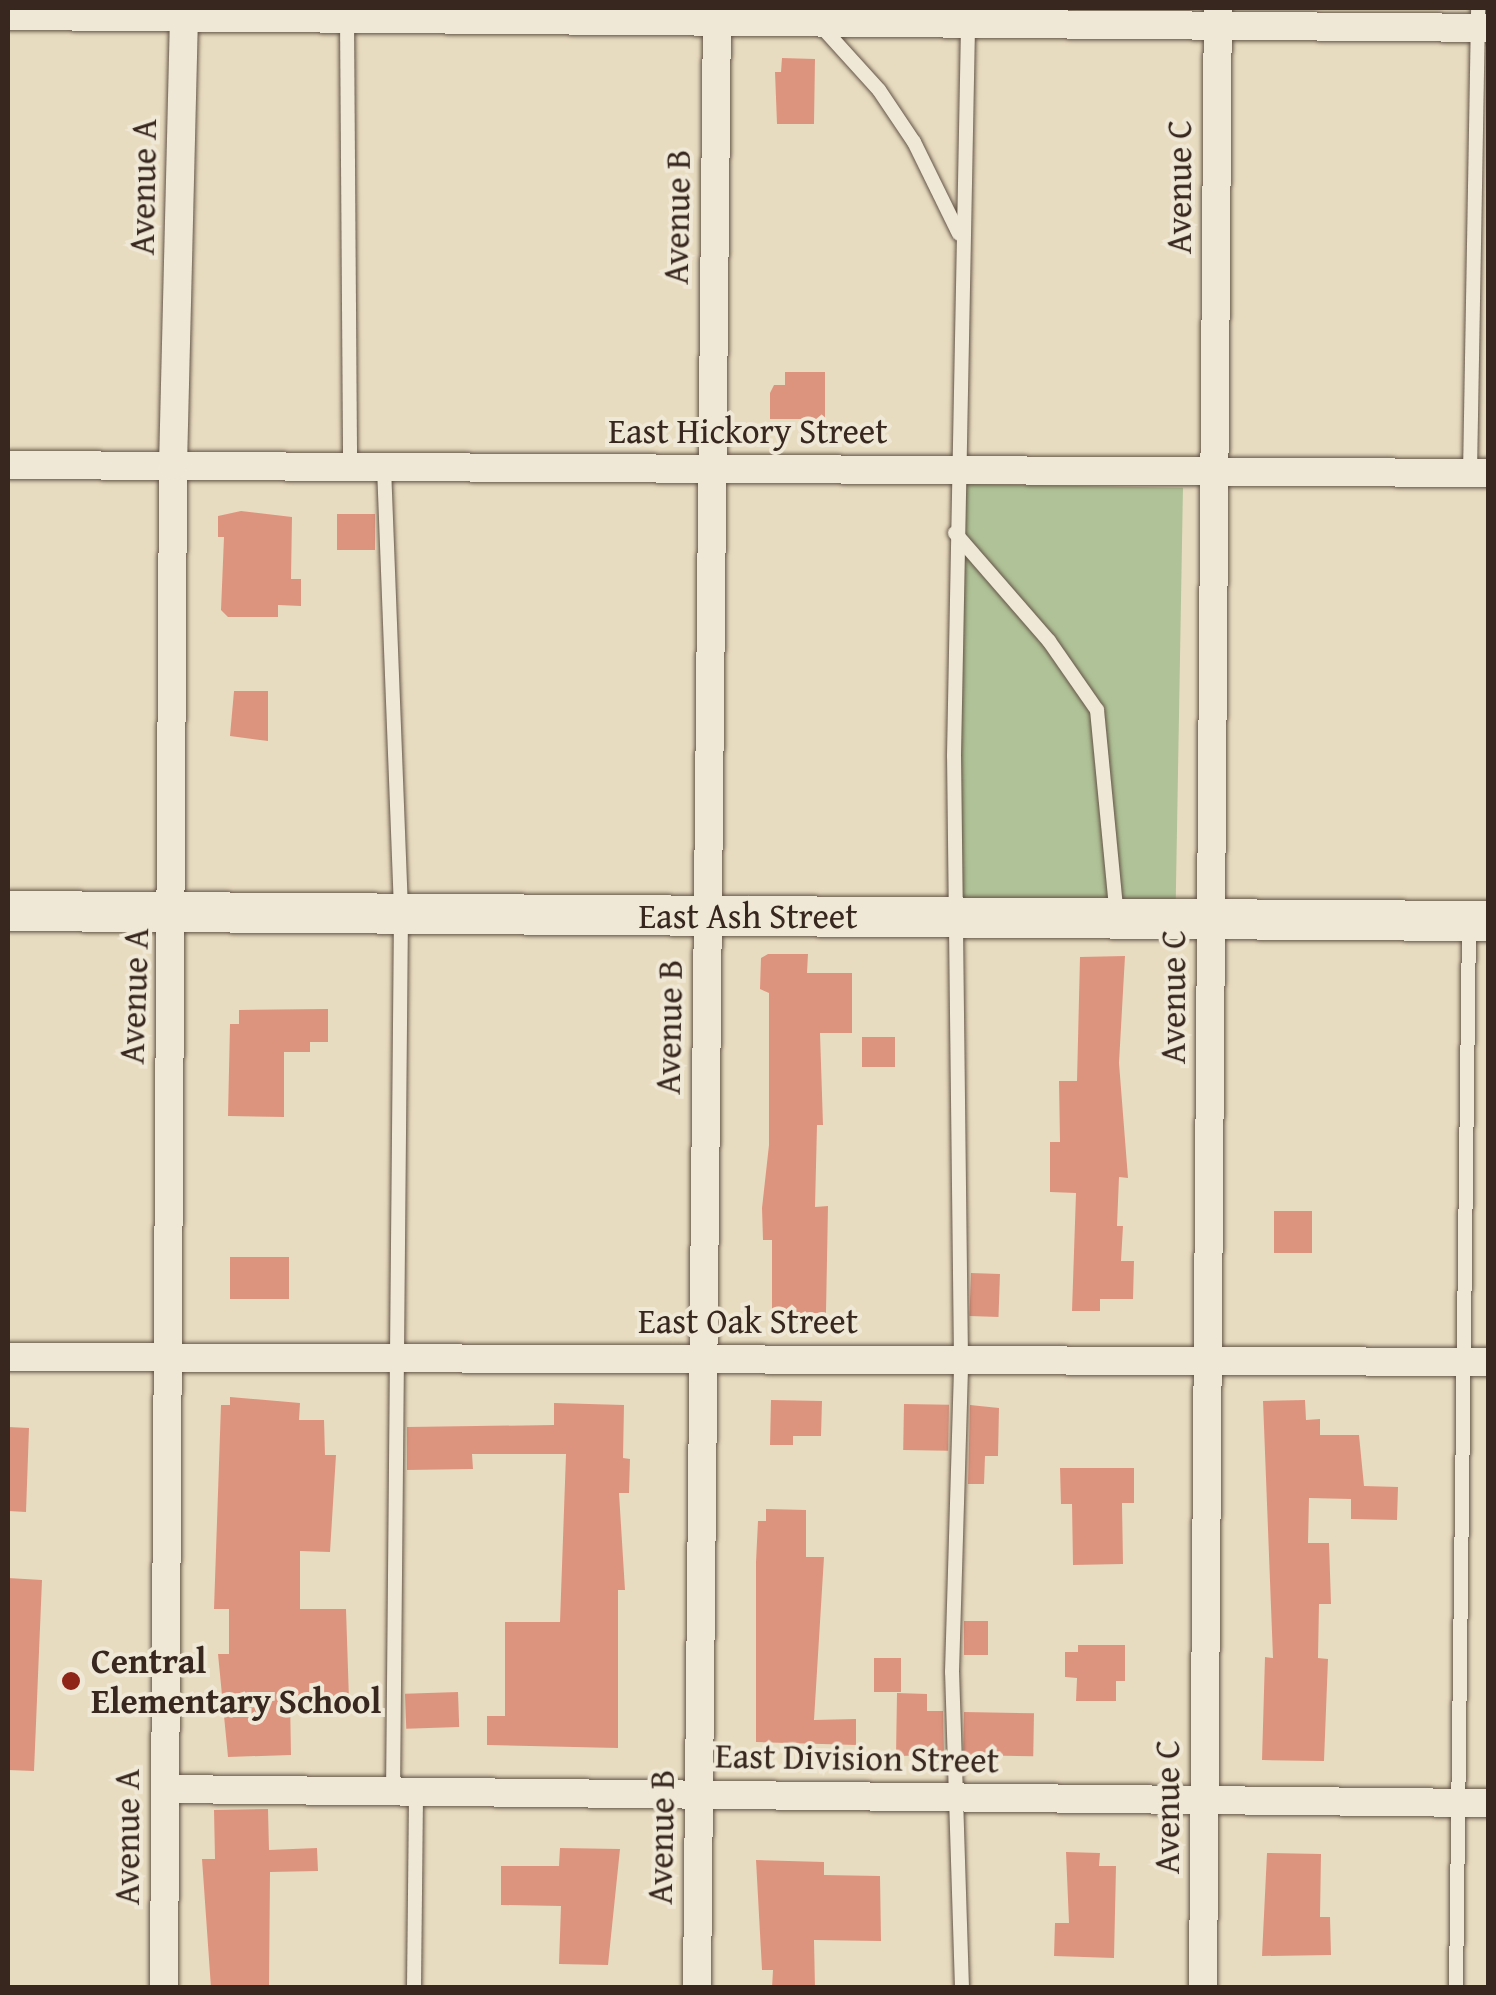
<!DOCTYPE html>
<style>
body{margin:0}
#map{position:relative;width:1496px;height:1995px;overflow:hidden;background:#e8dcc0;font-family:"Gentium Book Plus",serif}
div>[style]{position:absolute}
.green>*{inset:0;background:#b0c297;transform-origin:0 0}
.building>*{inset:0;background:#dd947e;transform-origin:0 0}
.roads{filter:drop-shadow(0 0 2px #635446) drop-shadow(0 0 2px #635446)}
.lane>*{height:14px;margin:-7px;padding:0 7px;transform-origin:7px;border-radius:7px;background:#f0e8d6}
.street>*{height:28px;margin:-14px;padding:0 14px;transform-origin:14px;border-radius:14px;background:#f0e8d6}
.secondary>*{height:40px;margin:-20px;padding:0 20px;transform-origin:20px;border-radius:20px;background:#f0e8d6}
.dots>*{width:28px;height:28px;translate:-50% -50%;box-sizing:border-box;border:5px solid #f0e8d6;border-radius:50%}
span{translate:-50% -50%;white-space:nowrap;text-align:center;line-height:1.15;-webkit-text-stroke:8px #f0e8d6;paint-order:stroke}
.street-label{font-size:35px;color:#37271e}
.poi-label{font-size:35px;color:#37271e;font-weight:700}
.left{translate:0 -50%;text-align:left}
.frame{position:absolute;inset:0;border:10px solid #37271e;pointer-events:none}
</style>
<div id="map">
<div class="green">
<i style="left:965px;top:484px;width:218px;height:414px;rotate:1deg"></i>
</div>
<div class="building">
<i style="clip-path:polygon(782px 58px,815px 59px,814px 124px,777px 124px,775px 72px,781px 72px)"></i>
<i style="clip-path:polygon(785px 372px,825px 372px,825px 419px,770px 419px,770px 393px,774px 385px,785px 385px)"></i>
<i style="clip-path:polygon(241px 511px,292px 517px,291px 579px,301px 579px,301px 606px,278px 605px,278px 617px,228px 617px,221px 610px,224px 537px,218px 537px,218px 516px)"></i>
<i style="left:337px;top:514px;width:38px;height:36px"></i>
<i style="clip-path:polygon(234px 691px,268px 691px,268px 741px,230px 736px)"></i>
<i style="clip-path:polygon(768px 954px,808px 954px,807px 973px,852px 973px,852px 1033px,820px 1033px,823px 1125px,817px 1125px,815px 1207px,828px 1206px,826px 1313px,772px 1313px,772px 1240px,763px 1240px,762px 1208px,769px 1145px,769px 993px,760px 989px,761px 958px)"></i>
<i style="clip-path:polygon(1125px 956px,1119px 1063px,1128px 1178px,1119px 1177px,1117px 1226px,1123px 1226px,1121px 1261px,1134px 1261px,1133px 1299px,1100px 1299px,1100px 1311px,1072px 1311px,1076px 1193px,1050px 1192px,1050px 1142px,1060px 1142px,1059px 1081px,1077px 1081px,1080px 957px)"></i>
<i style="clip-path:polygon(328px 1009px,328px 1042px,310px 1042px,310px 1052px,284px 1052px,284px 1117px,228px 1116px,230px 1024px,239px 1024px,239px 1010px)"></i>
<i style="left:862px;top:1037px;width:33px;height:30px"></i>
<i style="left:1274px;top:1211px;width:38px;height:42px"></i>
<i style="left:289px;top:1257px;width:42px;height:59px;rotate:90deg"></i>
<i style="left:971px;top:1273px;width:29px;height:43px;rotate:2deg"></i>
<i style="clip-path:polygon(230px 1397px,300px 1403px,299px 1420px,324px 1420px,325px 1455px,336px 1455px,330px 1552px,300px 1551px,300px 1609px,346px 1609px,349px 1700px,290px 1700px,291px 1755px,228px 1757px,218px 1654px,229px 1654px,229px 1609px,214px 1609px,221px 1405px,230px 1405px)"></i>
<i style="clip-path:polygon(771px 1400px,822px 1401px,821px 1436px,793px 1436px,793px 1445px,770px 1445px)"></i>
<i style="clip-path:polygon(1305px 1400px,1306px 1420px,1320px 1419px,1320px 1435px,1359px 1435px,1364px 1486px,1398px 1487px,1397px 1520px,1351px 1519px,1351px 1499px,1309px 1498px,1308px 1543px,1329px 1543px,1331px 1604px,1319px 1604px,1318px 1658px,1328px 1659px,1324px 1761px,1262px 1760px,1265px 1657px,1273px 1658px,1263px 1401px)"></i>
<i style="clip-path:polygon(554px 1403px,624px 1405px,623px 1458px,630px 1459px,629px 1493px,619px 1493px,625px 1590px,618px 1590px,618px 1748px,487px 1745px,487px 1716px,505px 1716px,505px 1622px,560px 1622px,566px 1454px,472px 1454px,473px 1469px,407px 1470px,407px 1427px,554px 1425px)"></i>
<i style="left:904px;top:1404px;width:45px;height:46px;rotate:1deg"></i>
<i style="clip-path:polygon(970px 1405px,999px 1408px,998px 1456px,985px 1456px,984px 1484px,968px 1484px)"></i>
<i style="clip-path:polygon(8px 1427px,29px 1428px,26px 1512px,8px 1511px)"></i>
<i style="clip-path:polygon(1060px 1468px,1134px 1468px,1134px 1503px,1122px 1503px,1123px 1564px,1073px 1565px,1072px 1504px,1061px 1504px)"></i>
<i style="clip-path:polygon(766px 1509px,806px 1510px,806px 1557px,824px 1557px,814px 1720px,856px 1719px,856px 1745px,756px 1742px,756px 1562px,758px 1521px,766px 1521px)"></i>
<i style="clip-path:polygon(8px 1578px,42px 1580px,34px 1771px,8px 1770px)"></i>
<i style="left:964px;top:1621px;width:24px;height:34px"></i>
<i style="clip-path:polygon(1078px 1645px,1125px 1645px,1125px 1681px,1116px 1681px,1116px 1701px,1076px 1701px,1077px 1678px,1065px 1677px,1065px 1652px,1078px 1652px)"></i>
<i style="left:874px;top:1658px;width:27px;height:34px"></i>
<i style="left:458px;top:1692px;width:35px;height:53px;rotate:88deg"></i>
<i style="clip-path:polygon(897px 1693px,927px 1694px,927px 1711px,943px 1711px,944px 1755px,896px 1756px)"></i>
<i style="left:964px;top:1712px;width:70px;height:43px;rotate:1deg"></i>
<i style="clip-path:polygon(268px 1809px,269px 1850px,317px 1848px,318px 1871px,270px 1872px,269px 1988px,211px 1988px,202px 1859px,215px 1859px,214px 1810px)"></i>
<i style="clip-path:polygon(560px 1848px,620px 1849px,608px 1965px,559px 1964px,561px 1906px,501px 1905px,501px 1866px,559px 1866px)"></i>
<i style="clip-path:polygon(1066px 1852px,1100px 1853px,1099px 1866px,1116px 1866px,1114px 1958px,1054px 1956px,1055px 1923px,1069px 1923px)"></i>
<i style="clip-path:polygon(1267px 1853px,1321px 1854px,1320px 1917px,1330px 1917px,1331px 1955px,1262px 1956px)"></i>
<i style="clip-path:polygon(756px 1860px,824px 1862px,824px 1875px,880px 1876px,881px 1941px,814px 1940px,815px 1988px,772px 1988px,773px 1970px,762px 1970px)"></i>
</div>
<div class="roads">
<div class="lane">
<i style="left:347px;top:19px;width:448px;rotate:89.6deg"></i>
<i style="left:821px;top:26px;width:86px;rotate:47.8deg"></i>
<i style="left:879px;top:90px;width:63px;rotate:56.1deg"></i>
<i style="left:914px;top:142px;width:102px;rotate:63.9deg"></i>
<i style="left:384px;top:467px;width:447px;rotate:87.8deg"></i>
<i style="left:401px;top:914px;width:878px;rotate:90.52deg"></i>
<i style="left:1470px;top:473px;width:465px;rotate:-89deg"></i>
<i style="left:955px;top:533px;width:143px;rotate:49deg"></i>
<i style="left:1049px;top:641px;width:84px;rotate:55.2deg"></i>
<i style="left:1097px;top:710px;width:207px;rotate:84.5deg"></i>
<i style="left:414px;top:1988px;width:196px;rotate:-89.4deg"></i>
<i style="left:962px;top:1988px;width:316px;rotate:-91.8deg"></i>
<i style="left:952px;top:1672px;width:312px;rotate:-88.3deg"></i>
<i style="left:961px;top:1360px;width:604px;rotate:-90.66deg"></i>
<i style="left:954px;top:756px;width:732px;rotate:-88.9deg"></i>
<i style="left:1456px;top:1988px;width:1062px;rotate:-89.3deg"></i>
</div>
<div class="street">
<i style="left:8px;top:16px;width:1480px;rotate:0.46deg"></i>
<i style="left:8px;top:465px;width:1480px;rotate:0.31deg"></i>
<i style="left:8px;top:1357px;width:1480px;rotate:0.19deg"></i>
<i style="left:165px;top:1789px;width:1323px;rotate:0.61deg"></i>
<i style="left:164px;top:1988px;width:1522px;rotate:-89.66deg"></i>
<i style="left:173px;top:466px;width:458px;rotate:-88.6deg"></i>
<i style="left:697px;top:1988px;width:1980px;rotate:-89.42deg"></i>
<i style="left:1203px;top:1988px;width:1980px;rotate:-89.57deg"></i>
</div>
<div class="secondary">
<i style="left:8px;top:911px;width:1480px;rotate:0.39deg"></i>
</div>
</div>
<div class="dots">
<i style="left:71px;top:1681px;background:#8f2418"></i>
</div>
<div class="street-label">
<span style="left:143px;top:187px;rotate:-89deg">Avenue A</span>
<span style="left:1179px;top:187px;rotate:-90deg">Avenue C</span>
<span style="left:677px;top:217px;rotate:-89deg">Avenue B</span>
<span style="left:748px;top:431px">East Hickory Street</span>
<span style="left:748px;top:916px">East Ash Street</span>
<span style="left:134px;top:996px;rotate:-88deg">Avenue A</span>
<span style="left:1173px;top:997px;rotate:-90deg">Avenue C</span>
<span style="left:669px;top:1027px;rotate:-89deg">Avenue B</span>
<span style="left:748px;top:1321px">East Oak Street</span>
<span style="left:857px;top:1758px;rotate:1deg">East Division Street</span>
<span style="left:1167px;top:1807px;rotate:-90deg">Avenue C</span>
<span style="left:127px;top:1837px;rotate:-90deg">Avenue A</span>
<span style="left:661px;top:1837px;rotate:-89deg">Avenue B</span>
</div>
<div class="poi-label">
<span class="left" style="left:91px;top:1681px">Central<br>Elementary School</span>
</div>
<div class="frame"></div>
</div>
